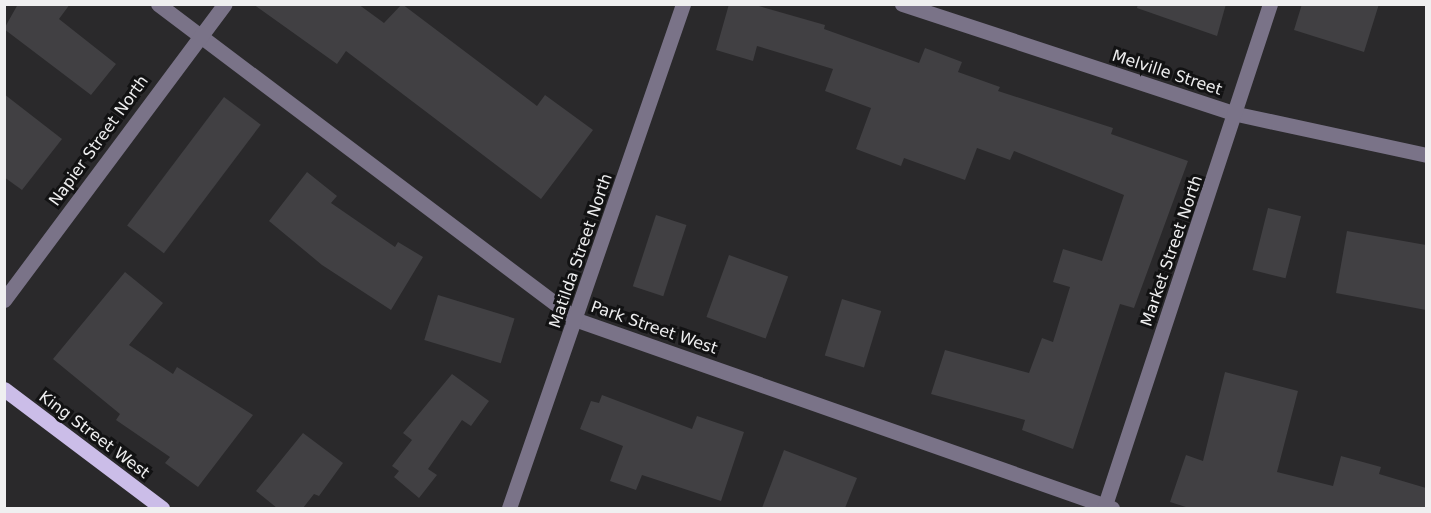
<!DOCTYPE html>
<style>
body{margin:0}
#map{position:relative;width:1431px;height:513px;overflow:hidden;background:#2a292b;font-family:"DejaVu Sans",sans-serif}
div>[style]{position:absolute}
.building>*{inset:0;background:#414043;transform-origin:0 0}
.minor>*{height:15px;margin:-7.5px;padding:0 7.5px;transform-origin:7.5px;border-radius:7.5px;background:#7a7388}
.major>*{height:15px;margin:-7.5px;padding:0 7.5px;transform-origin:7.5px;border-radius:7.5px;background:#cbbde8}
span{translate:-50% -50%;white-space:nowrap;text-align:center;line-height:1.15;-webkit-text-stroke:6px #121213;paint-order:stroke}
.street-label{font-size:16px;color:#efeff0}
.frame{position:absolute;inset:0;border:6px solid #efeff0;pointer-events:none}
</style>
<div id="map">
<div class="building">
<i style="clip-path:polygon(18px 4px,70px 4px,59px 19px,116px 64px,91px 95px,4px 29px)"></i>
<i style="clip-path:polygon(253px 4px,358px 4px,384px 23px,402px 4px,537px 106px,545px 95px,593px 130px,541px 199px,346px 51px,337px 64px)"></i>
<i style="clip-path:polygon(729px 4px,752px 4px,825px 25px,824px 29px,919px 63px,925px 48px,962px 62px,958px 72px,1000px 87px,998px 91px,1113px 128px,1111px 134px,1188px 161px,1134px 308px,1120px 304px,1073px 449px,1022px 430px,1025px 420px,931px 394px,945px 350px,1029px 373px,1042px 338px,1053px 342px,1070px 287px,1053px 282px,1063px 249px,1102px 261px,1124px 195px,1014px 151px,1010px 160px,977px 148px,965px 180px,904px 158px,901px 166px,856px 149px,871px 108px,825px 91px,833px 69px,757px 46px,753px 61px,716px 50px)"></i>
<i style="clip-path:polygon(1138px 4px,1226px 4px,1217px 36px,1137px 8px)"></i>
<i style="clip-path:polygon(1302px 4px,1379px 4px,1364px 52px,1294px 30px)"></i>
<i style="clip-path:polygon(4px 94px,62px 139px,22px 190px,4px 177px)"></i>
<i style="left:224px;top:97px;width:46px;height:161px;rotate:37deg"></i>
<i style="clip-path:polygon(307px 172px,337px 196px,331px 203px,395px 247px,398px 242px,423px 257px,391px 310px,322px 265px,269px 221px)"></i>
<i style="left:1268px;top:208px;width:34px;height:64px;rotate:14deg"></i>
<i style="left:656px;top:215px;width:32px;height:75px;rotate:18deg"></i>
<i style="clip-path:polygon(1347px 231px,1426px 245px,1426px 310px,1336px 293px)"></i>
<i style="left:729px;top:255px;width:63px;height:66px;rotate:20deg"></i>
<i style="clip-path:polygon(125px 272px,163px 303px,129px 345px,173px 374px,177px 367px,253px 415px,198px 487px,165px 463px,170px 457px,116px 420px,120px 414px,53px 359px)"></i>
<i style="left:438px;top:295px;width:80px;height:47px;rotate:17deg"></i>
<i style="left:842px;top:299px;width:41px;height:59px;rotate:17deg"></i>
<i style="clip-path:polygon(1225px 372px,1298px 391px,1277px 472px,1333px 486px,1341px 456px,1381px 467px,1379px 474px,1426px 488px,1426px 508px,1189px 508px,1170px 502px,1186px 455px,1203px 461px)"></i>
<i style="clip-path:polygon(452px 374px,489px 401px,471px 426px,462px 420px,428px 469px,437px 475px,419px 498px,394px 477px,399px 471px,392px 466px,412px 440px,403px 433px)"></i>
<i style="clip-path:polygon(602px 395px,692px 429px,697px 416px,744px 432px,721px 501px,642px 475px,636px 490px,610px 481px,623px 446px,580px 429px,591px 401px,599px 403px)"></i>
<i style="clip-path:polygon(303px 433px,343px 463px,319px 496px,314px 494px,303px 508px,277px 508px,256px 491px)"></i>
<i style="clip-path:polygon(784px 450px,857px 478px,845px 508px,762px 508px)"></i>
</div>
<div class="minor">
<i style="left:158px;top:4px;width:525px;rotate:37.02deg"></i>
<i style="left:577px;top:320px;width:567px;rotate:19.36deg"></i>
<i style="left:902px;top:4px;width:353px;rotate:18.2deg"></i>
<i style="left:1237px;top:114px;width:193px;rotate:12.2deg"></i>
<i style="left:4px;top:300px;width:369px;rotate:-53.3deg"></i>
<i style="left:509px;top:508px;width:533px;rotate:-70.95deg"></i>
<i style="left:1104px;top:508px;width:531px;rotate:-71.77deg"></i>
</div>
<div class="major">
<i style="left:4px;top:389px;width:198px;rotate:37deg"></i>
</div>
<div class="street-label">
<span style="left:1167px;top:73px;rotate:18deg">Melville Street</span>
<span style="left:99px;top:141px;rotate:-54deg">Napier Street North</span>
<span style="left:581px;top:251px;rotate:-71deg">Matilda Street North</span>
<span style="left:1172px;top:251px;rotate:-71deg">Market Street North</span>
<span style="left:654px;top:328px;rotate:19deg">Park Street West</span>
<span style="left:94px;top:435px;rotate:37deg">King Street West</span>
</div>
<div class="frame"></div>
</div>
